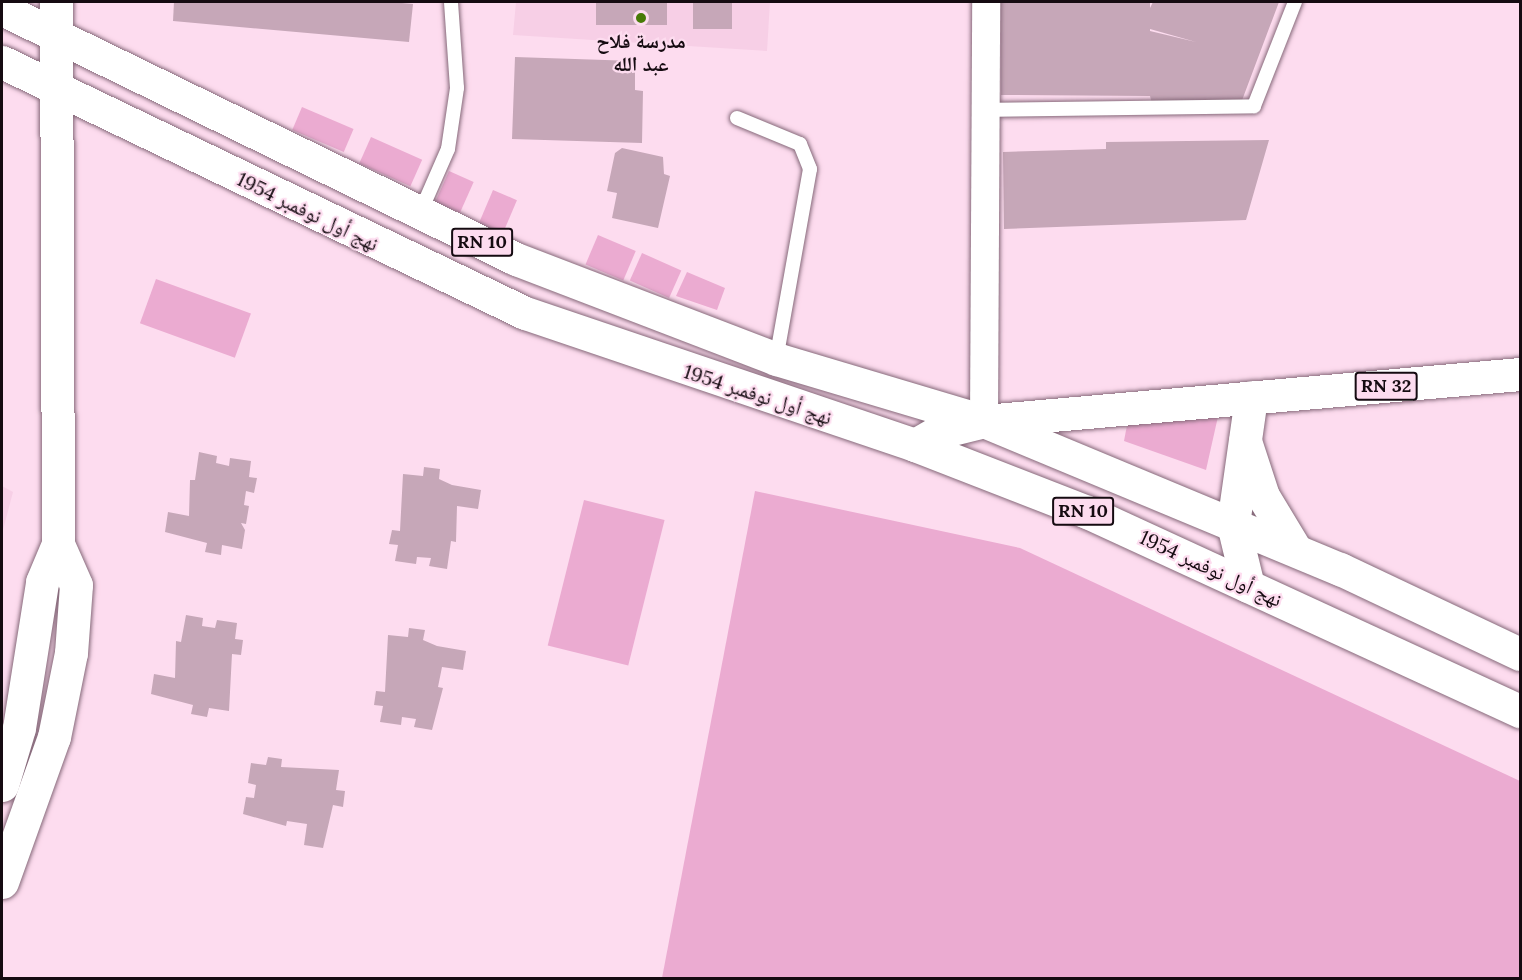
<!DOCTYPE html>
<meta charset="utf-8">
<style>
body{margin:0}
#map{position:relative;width:1522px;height:980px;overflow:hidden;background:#fddcef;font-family:Lora,"Noto Naskh Arabic",serif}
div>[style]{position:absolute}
.built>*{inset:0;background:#f7cfe6}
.green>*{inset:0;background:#ebabd1;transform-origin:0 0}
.building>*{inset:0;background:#c6a7b8;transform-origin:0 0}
.roads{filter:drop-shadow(0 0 2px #86697a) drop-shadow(0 0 2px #86697a)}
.lane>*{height:14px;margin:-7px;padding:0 7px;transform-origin:7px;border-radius:7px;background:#fff}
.street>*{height:28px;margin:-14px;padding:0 14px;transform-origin:14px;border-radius:14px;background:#fff}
.secondary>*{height:33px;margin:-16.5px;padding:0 16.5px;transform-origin:16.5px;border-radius:16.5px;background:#fff}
.primary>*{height:33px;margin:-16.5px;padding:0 16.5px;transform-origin:16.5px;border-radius:16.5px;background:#fff}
.highway>*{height:33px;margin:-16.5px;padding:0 16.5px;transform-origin:16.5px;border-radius:16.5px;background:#fff}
.dots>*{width:16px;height:16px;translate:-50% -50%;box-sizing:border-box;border:3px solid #fddcef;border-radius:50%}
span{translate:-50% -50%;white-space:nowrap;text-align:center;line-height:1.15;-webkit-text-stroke:4.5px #fddcef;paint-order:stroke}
.shield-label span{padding:2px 4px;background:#fddcef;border:2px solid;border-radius:4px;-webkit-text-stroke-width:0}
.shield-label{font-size:18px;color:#150b11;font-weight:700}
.poi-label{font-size:20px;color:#150b11;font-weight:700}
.street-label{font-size:20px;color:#150b11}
.frame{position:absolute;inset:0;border:3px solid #150b11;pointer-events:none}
</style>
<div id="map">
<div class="built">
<i style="clip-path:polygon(516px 2px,770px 2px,767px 51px,513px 35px)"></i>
<i style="clip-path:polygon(2px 486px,13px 492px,2px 534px)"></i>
</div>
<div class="green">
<i style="left:302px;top:107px;width:56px;height:25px;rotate:23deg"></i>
<i style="left:371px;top:137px;width:56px;height:29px;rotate:24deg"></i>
<i style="left:449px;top:171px;width:27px;height:34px;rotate:24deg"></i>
<i style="left:493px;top:190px;width:26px;height:37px;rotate:23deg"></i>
<i style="left:598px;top:235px;width:41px;height:32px;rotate:23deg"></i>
<i style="left:642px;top:253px;width:43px;height:30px;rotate:24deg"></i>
<i style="clip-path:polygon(687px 272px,725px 288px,717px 310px,676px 296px)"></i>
<i style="left:156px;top:279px;width:101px;height:47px;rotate:20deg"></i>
<i style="clip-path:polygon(1219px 412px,1206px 470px,1124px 441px,1128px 420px)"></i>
<i style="clip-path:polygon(755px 491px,1020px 548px,1520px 781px,1520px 978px,662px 978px)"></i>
<i style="left:584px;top:500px;width:83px;height:150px;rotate:14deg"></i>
</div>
<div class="building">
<i style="clip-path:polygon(174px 2px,391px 2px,413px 4px,409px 42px,173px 21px)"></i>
<i style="left:596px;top:2px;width:71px;height:23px"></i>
<i style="left:693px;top:2px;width:39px;height:27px"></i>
<i style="clip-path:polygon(evenodd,1001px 2px,1150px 2px,1150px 8px,1153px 2px,1279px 2px,1241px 103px,1152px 104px,1150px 96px,1001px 95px,1001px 2px,1150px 29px,1196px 42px,1150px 31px,1150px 29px)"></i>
<i style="clip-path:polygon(515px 57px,635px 61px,635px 90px,643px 91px,642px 143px,512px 139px)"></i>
<i style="clip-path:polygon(1269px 140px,1246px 220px,1004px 229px,1003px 152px,1106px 149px,1106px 142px)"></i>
<i style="clip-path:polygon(622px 148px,663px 157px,664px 174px,670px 176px,658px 228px,612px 218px,617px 193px,607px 191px,615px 153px)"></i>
<i style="clip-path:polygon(199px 452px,217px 456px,216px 463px,229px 466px,230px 458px,251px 461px,249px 477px,257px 478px,254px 493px,246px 491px,244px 505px,249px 506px,246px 524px,241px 523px,245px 530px,242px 549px,222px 545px,221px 555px,205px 552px,207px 543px,165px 532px,168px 512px,189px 516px,190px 480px,195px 480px)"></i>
<i style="clip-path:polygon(424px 467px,440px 469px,439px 479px,452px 485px,481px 490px,478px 509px,457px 506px,456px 542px,451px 541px,447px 569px,429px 566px,431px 558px,417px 557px,416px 564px,395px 561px,398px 545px,389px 544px,392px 530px,400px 531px,403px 474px,423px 476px)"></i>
<i style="clip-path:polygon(186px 615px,203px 618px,202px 626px,215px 628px,217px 620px,237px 623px,235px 639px,243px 640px,241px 655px,232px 654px,229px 711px,209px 708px,207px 717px,191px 714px,193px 705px,151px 694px,154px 674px,175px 678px,176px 641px,181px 642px)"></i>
<i style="clip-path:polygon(409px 628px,425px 630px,423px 640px,437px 646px,466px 651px,463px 670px,442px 667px,438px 687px,443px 688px,432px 730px,414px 727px,416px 719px,402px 717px,401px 725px,380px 722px,383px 706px,374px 705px,376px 691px,385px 692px,388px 635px,408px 637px)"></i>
<i style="clip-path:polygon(268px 757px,282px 759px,281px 767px,339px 770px,336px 790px,345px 791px,343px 807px,333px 805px,323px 848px,304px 845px,307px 824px,287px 821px,286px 826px,243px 814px,246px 797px,254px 798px,256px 785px,248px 783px,251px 763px,266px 765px)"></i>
</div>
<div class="roads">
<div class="lane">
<i style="left:984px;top:110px;width:270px;rotate:-0.8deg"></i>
<i style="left:1254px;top:106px;width:112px;rotate:-68.5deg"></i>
<i style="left:737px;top:118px;width:68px;rotate:22.4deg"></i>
<i style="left:800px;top:144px;width:27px;rotate:68deg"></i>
<i style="left:810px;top:169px;width:193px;rotate:100.1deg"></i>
<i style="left:420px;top:213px;width:70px;rotate:-66.4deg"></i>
<i style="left:448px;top:149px;width:62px;rotate:-81.6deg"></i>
<i style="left:457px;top:88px;width:86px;rotate:-94deg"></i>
</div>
<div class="street">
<i style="left:984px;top:421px;width:419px;rotate:-89.7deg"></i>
</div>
<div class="secondary">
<i style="left:2px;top:785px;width:59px;rotate:-73.4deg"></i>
<i style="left:19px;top:728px;width:148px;rotate:-81deg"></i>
<i style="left:42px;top:582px;width:41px;rotate:-67.2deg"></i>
<i style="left:2px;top:882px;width:154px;rotate:-70.3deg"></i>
<i style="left:54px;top:737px;width:86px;rotate:-78.6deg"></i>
<i style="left:71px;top:653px;width:68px;rotate:-85.8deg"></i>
<i style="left:76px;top:585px;width:45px;rotate:-113.7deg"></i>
<i style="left:58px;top:544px;width:542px;rotate:-90.21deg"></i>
</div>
<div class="primary">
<i style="left:915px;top:445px;width:24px;rotate:-30deg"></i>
<i style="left:936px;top:433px;width:49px;rotate:-14deg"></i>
<i style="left:984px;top:421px;width:538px;rotate:-5.01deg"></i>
</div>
<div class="highway">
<i style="left:2px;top:9px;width:572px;rotate:25.94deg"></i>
<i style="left:516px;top:259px;width:279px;rotate:21deg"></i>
<i style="left:776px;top:359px;width:217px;rotate:16.6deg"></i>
<i style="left:984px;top:421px;width:386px;rotate:22.6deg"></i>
<i style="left:1340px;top:569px;width:199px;rotate:25.3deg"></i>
<i style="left:2px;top:62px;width:580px;rotate:25.64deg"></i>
<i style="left:525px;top:313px;width:412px;rotate:18.7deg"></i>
<i style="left:915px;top:445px;width:185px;rotate:21.3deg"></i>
<i style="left:1087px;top:512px;width:477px;rotate:24.7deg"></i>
<i style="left:1245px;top:441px;width:58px;rotate:71.9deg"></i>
<i style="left:1263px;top:496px;width:62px;rotate:58.9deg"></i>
<i style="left:1248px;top:586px;width:64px;rotate:-103.6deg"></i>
<i style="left:1233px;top:524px;width:128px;rotate:-81.9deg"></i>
</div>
</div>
<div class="dots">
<i style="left:641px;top:18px;background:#477a07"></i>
</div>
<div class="shield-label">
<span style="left:482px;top:242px">RN 10</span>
<span style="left:1386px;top:386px">RN 32</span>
<span style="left:1083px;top:511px">RN 10</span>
</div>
<div class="poi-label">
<span style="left:641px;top:52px">مدرسة فلاح<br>عبد الله</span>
</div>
<div class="street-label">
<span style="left:308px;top:211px;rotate:26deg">نهج أول نوفمبر 1954</span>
<span style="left:758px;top:394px;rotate:18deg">نهج أول نوفمبر 1954</span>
<span style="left:1211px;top:568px;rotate:25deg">نهج أول نوفمبر 1954</span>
</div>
<div class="frame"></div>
</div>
